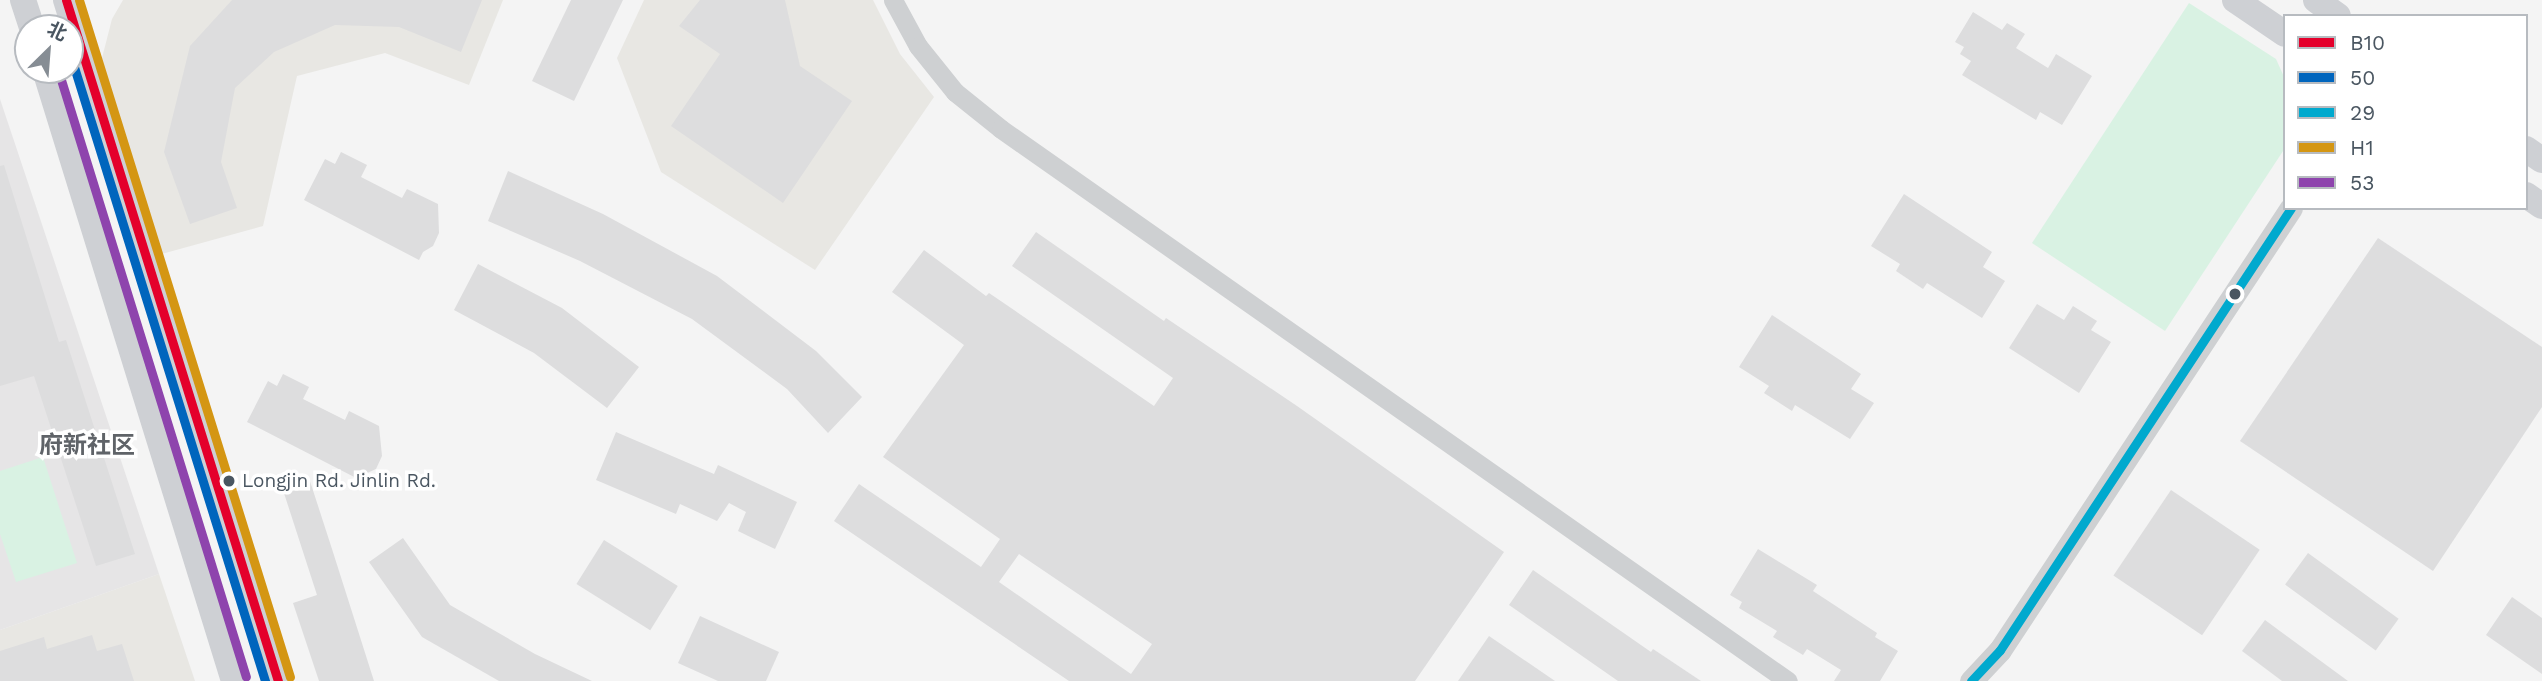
<!DOCTYPE html>
<meta charset="utf-8">
<style>
body{margin:0}
#map{position:relative;width:2542px;height:681px;overflow:hidden;background:#f4f4f4;font-family:"Work Sans","Noto Sans SC",sans-serif}
div>[style]{position:absolute}
.commercial>*{inset:0;background:#e8e7e3}
.education>*{inset:0;background:#e6e5e6}
.green>*{inset:0;background:#d9f2e3}
.building>*{inset:0;background:#ddddde;transform-origin:0 0}
.minor>*{height:19px;margin:-9.5px;padding:0 9.5px;transform-origin:9.5px;border-radius:9.5px;background:#ced0d2}
.tertiary>*{height:23px;margin:-11.5px;padding:0 11.5px;transform-origin:11.5px;border-radius:11.5px;background:#ced0d2}
.secondary>*{height:26px;margin:-13px;padding:0 13px;transform-origin:13px;border-radius:13px;background:#ced0d4}
.bus-1>*{height:9px;margin:-4.5px;padding:0 4.5px;transform-origin:4.5px;border-radius:4.5px;background:#e4002b}
.bus-2>*{height:9px;margin:-4.5px;padding:0 4.5px;transform-origin:4.5px;border-radius:4.5px;background:#0065bd}
.bus-3>*{height:9px;margin:-4.5px;padding:0 4.5px;transform-origin:4.5px;border-radius:4.5px;background:#00a9ce}
.bus-4>*{height:9px;margin:-4.5px;padding:0 4.5px;transform-origin:4.5px;border-radius:4.5px;background:#d49613}
.bus-5>*{height:9px;margin:-4.5px;padding:0 4.5px;transform-origin:4.5px;border-radius:4.5px;background:#8e44ad}
.dots>*{width:19px;height:19px;translate:-50% -50%;box-sizing:border-box;border:4px solid #fff;border-radius:50%}
span{translate:-50% -50%;white-space:nowrap;text-align:center;line-height:1.15;-webkit-text-stroke:7px #fff;paint-order:stroke}
.bus-label{font-size:19px;color:#4a5661}
.left{translate:0 -50%;text-align:left}
.quarter-label{font-size:24px;color:#5f6368;font-weight:700}
.legend{position:absolute;left:2283px;top:14px;width:245px;height:196px;box-sizing:border-box;background:#fff;border:2px solid #b7bbc0;margin:0;padding:9px 12px;list-style:none;font-size:21px;color:#4a5661}
.legend li{display:flex;align-items:center;gap:14px;height:35px}
.legend b{width:35px;border:2px solid #b7bbc0}
.north{position:absolute;left:14px;top:14px;width:70px;height:70px;box-sizing:border-box;background:#fff;border:2px solid #b7bbc0;border-radius:50%;rotate:25deg;font-size:19px;font-weight:700;line-height:28px;text-align:center;color:#4a5661}
.north::after{content:'';display:block;margin:auto;width:24px;height:32px;background:#868d94;clip-path:polygon(50% 0,100% 100%,50% 72%,0 100%)}
</style>
<div id="map">
<div class="commercial">
<i style="clip-path:polygon(123px 0,503px 0,469px 85px,385px 53px,297px 76px,263px 226px,158px 255px,107px 93px,102px 58px,112px 19px)"></i>
<i style="clip-path:polygon(644px 0,873px 0,900px 54px,934px 97px,815px 270px,661px 172px,617px 58px)"></i>
<i style="clip-path:polygon(159px 574px,195px 681px,0 681px,0 630px)"></i>
</div>
<div class="education">
<i style="clip-path:polygon(0 99px,159px 574px,0 630px)"></i>
</div>
<div class="green">
<i style="clip-path:polygon(2189px 3px,2276px 59px,2285px 79px,2285px 148px,2165px 331px,2032px 243px)"></i>
<i style="clip-path:polygon(43px 457px,77px 563px,16px 582px,0 534px,0 471px)"></i>
</div>
<div class="building">
<i style="clip-path:polygon(232px 0,482px 0,461px 52px,399px 27px,335px 25px,274px 52px,235px 88px,221px 162px,237px 208px,190px 224px,164px 152px,190px 46px)"></i>
<i style="clip-path:polygon(571px 0,623px 0,574px 101px,532px 81px)"></i>
<i style="clip-path:polygon(700px 0,785px 0,800px 66px,852px 101px,783px 203px,671px 126px,720px 54px,679px 26px)"></i>
<i style="clip-path:polygon(1973px 12px,2002px 30px,2007px 23px,2025px 34px,2016px 48px,2048px 68px,2056px 54px,2092px 76px,2062px 125px,2040px 112px,2036px 120px,1962px 75px,1971px 61px,1960px 54px,1964px 47px,1955px 42px)"></i>
<i style="clip-path:polygon(341px 152px,367px 165px,361px 177px,402px 198px,407px 189px,438px 204px,439px 233px,433px 246px,423px 252px,419px 260px,304px 200px,325px 159px,335px 164px)"></i>
<i style="clip-path:polygon(4px 165px,59px 342px,66px 340px,135px 554px,96px 566px,34px 376px,0 386px,0 166px)"></i>
<i style="clip-path:polygon(508px 171px,603px 214px,717px 276px,816px 351px,862px 397px,828px 433px,787px 389px,692px 319px,580px 261px,488px 221px)"></i>
<i style="clip-path:polygon(1904px 194px,1992px 252px,1983px 267px,2005px 281px,1982px 318px,1927px 283px,1923px 289px,1896px 271px,1900px 264px,1871px 246px)"></i>
<i style="clip-path:polygon(evenodd,1036px 232px,1164px 321px,1166px 318px,1297px 406px,1504px 552px,1415px 681px,1069px 681px,834px 521px,859px 484px,981px 567px,1000px 539px,883px 457px,964px 345px,892px 292px,924px 250px,986px 296px,989px 293px,1154px 406px,1173px 378px,1012px 266px,1036px 232px,1019px 554px,1152px 644px,1131px 674px,999px 582px,1019px 554px)"></i>
<i style="clip-path:polygon(2378px 238px,2542px 347px,2542px 407px,2433px 571px,2240px 441px)"></i>
<i style="clip-path:polygon(478px 264px,562px 308px,639px 367px,607px 408px,534px 353px,454px 310px)"></i>
<i style="clip-path:polygon(2037px 304px,2064px 320px,2073px 306px,2097px 321px,2091px 330px,2111px 342px,2079px 393px,2009px 348px)"></i>
<i style="clip-path:polygon(1772px 315px,1861px 374px,1851px 389px,1874px 403px,1850px 439px,1795px 405px,1792px 411px,1764px 393px,1769px 386px,1739px 367px)"></i>
<i style="clip-path:polygon(283px 374px,309px 387px,303px 399px,345px 420px,349px 411px,379px 426px,382px 456px,376px 469px,365px 474px,362px 481px,247px 422px,268px 381px,277px 386px)"></i>
<i style="clip-path:polygon(616px 432px,714px 474px,718px 465px,797px 502px,775px 549px,738px 531px,746px 512px,729px 503px,717px 521px,680px 504px,676px 514px,596px 480px)"></i>
<i style="clip-path:polygon(309px 478px,332px 549px,374px 681px,319px 681px,293px 603px,317px 595px,282px 487px)"></i>
<i style="left:2171px;top:490px;width:107px;height:103px;rotate:34deg"></i>
<i style="clip-path:polygon(403px 538px,450px 605px,535px 654px,592px 681px,499px 681px,422px 637px,369px 562px)"></i>
<i style="left:604px;top:540px;width:87px;height:52px;rotate:32deg"></i>
<i style="clip-path:polygon(1758px 549px,1817px 585px,1813px 591px,1877px 633px,1875px 637px,1898px 651px,1880px 681px,1834px 681px,1841px 670px,1807px 649px,1803px 655px,1773px 637px,1777px 631px,1739px 608px,1742px 602px,1730px 595px)"></i>
<i style="left:2308px;top:553px;width:112px;height:39px;rotate:36deg"></i>
<i style="clip-path:polygon(1533px 570px,1651px 652px,1653px 649px,1701px 681px,1618px 681px,1509px 605px)"></i>
<i style="clip-path:polygon(2512px 597px,2542px 618px,2542px 674px,2486px 635px)"></i>
<i style="clip-path:polygon(700px 616px,779px 652px,766px 681px,718px 681px,678px 663px)"></i>
<i style="clip-path:polygon(2265px 620px,2348px 681px,2282px 681px,2242px 651px)"></i>
<i style="clip-path:polygon(92px 635px,97px 651px,122px 644px,134px 681px,0 681px,0 651px,44px 637px,47px 649px)"></i>
<i style="clip-path:polygon(1489px 636px,1555px 681px,1458px 681px)"></i>
</div>
<div class="minor">
<i style="left:893px;top:0;width:52px;rotate:61.5deg"></i>
<i style="left:918px;top:46px;width:59px;rotate:51.2deg"></i>
<i style="left:955px;top:92px;width:59px;rotate:38.8deg"></i>
<i style="left:1001px;top:129px;width:961px;rotate:35.05deg"></i>
</div>
<div class="tertiary">
<i style="left:1971px;top:681px;width:42px;rotate:-46.9deg"></i>
<i style="left:2000px;top:650px;width:529px;rotate:-56.64deg"></i>
</div>
<div class="secondary">
<i style="left:23px;top:0;width:29px;rotate:72deg"></i>
<i style="left:66px;top:0;width:713px;rotate:72.71deg"></i>
<i style="left:2235px;top:0;width:60px;rotate:34.2deg"></i>
<i style="left:2316px;top:0;width:27px;rotate:36deg"></i>
<i style="left:45px;top:70px;width:640px;rotate:72.81deg"></i>
<i style="left:2526px;top:149px;width:19px;rotate:35deg"></i>
<i style="left:2526px;top:195px;width:19px;rotate:35deg"></i>
</div>
<div class="bus-1">
<i style="left:66px;top:0;width:713px;rotate:72.71deg"></i>
</div>
<div class="bus-2">
<i style="left:70px;top:54px;width:657px;rotate:72.72deg"></i>
</div>
<div class="bus-3">
<i style="left:1971px;top:681px;width:42px;rotate:-46.9deg"></i>
<i style="left:2000px;top:650px;width:529px;rotate:-56.64deg"></i>
</div>
<div class="bus-4">
<i style="left:79px;top:0;width:709px;rotate:72.69deg"></i>
</div>
<div class="bus-5">
<i style="left:58px;top:70px;width:635px;rotate:72.79deg"></i>
</div>
<div class="dots">
<i style="left:2235px;top:294px;background:#4a5661"></i>
<i style="left:229px;top:481px;background:#4a5661"></i>
</div>
<div class="bus-label">
<span class="left" style="left:242px;top:481px">Longjin Rd. Jinlin Rd.</span>
</div>
<div class="quarter-label">
<span style="left:87px;top:446px">府新社区</span>
</div>
<ul class="legend">
<li><b style="height:9px;background:#e4002b"></b>B10</li>
<li><b style="height:9px;background:#0065bd"></b>50</li>
<li><b style="height:9px;background:#00a9ce"></b>29</li>
<li><b style="height:9px;background:#d49613"></b>H1</li>
<li><b style="height:9px;background:#8e44ad"></b>53</li>
</ul>
<div class="north">北</div>
</div>
